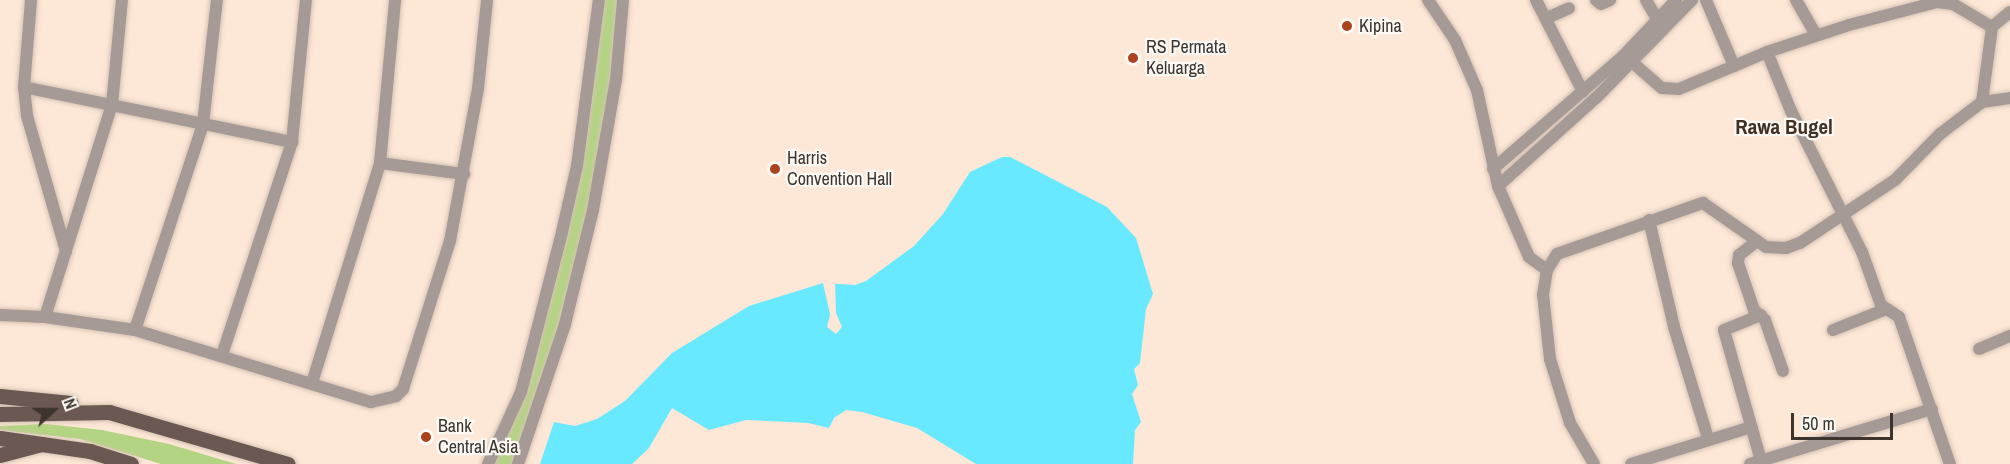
<!DOCTYPE html>
<style>
body{margin:0}
#map{position:relative;width:2010px;height:464px;overflow:hidden;background:#fde7d6;font-family:"Archivo Narrow",sans-serif}
div>[style]{position:absolute}
.green>*{inset:0;background:#b3d482}
.water>*{inset:0;background:#68e9ff}
.pier>*{inset:0;background:#fde7d6}
.roads{filter:drop-shadow(0 0 2px #d6c3b4) drop-shadow(0 0 2px #d6c3b4)}
.street>*{height:12px;margin:-6px;padding:0 6px;transform-origin:6px;border-radius:6px;background:#a69a97}
.primary>*{height:15px;margin:-7.5px;padding:0 7.5px;transform-origin:7.5px;border-radius:7.5px;background:#6c5852}
.dots>*{width:16px;height:16px;translate:-50% -50%;box-sizing:border-box;border:3px solid #fcf8f4;border-radius:50%}
span{translate:-50% -50%;white-space:nowrap;text-align:center;line-height:1.15;-webkit-text-stroke:4.5px #fcf8f4;paint-order:stroke}
.poi-label{font-size:18px;color:#3c342d}
.left{translate:0 -50%;text-align:left}
.quarter-label{font-size:21px;color:#413023;font-weight:700}
.north{position:absolute;left:24px;top:380px;width:60px;height:60px;-webkit-text-stroke:4px #fcf8f4;paint-order:stroke;rotate:69deg;font-size:16px;font-weight:700;line-height:24px;text-align:center;color:#3c342d}
.north::after{content:'';display:block;margin:auto;width:21px;height:27px;background:#3c342d;clip-path:polygon(50% 0,100% 100%,50% 72%,0 100%)}
.scale{position:absolute;left:1791px;top:413px;width:102px;height:27px;box-sizing:border-box;border:3px solid #3c342d;border-top:0;padding-left:8px;font-size:18px;line-height:21px;white-space:nowrap;color:#3c342d;-webkit-text-stroke:4px #fcf8f4;paint-order:stroke}
</style>
<div id="map">
<div class="green">
<i style="clip-path:polygon(597px 0,623px 0,593px 210px,518px 464px,488px 464px,506px 428px,562px 232px)"></i>
<i style="clip-path:polygon(46px 424px,102px 430px,169px 444px,236px 464px,161px 464px,80px 439px,0 430px,0 426px)"></i>
</div>
<div class="water">
<i style="clip-path:polygon(1002px 157px,1010px 157px,1107px 207px,1136px 238px,1153px 294px,1146px 309px,1140px 363px,1134px 369px,1138px 385px,1132px 394px,1141px 422px,1135px 430px,1133px 464px,976px 464px,917px 428px,862px 412px,846px 410px,834px 418px,829px 428px,808px 423px,746px 420px,709px 430px,672px 408px,649px 448px,632px 464px,540px 464px,554px 422px,575px 426px,597px 419px,625px 401px,672px 353px,749px 306px,823px 283px,855px 285px,866px 281px,914px 246px,943px 214px,970px 172px)"></i>
</div>
<div class="pier">
<i style="clip-path:polygon(835px 282px,836px 313px,842px 327px,836px 334px,827px 327px,830px 314px,823px 283px)"></i>
</div>
<div class="roads">
<div class="street">
<i style="left:31px;top:0;width:87px;rotate:94.6deg"></i>
<i style="left:24px;top:87px;width:29px;rotate:84deg"></i>
<i style="left:27px;top:116px;width:141px;rotate:73.9deg"></i>
<i style="left:1428px;top:0;width:48px;rotate:56deg"></i>
<i style="left:1455px;top:40px;width:55px;rotate:66.3deg"></i>
<i style="left:1477px;top:90px;width:98px;rotate:77.7deg"></i>
<i style="left:1498px;top:186px;width:77px;rotate:66.4deg"></i>
<i style="left:1529px;top:257px;width:22px;rotate:36deg"></i>
<i style="left:1536px;top:0;width:103px;rotate:62.9deg"></i>
<i style="left:1596px;top:0;width:6px;rotate:39deg"></i>
<i style="left:1601px;top:4px;width:10px;rotate:-24deg"></i>
<i style="left:1646px;top:0;width:28px;rotate:60deg"></i>
<i style="left:1706px;top:0;width:72px;rotate:67deg"></i>
<i style="left:1796px;top:0;width:40px;rotate:60.3deg"></i>
<i style="left:1547px;top:18px;width:24px;rotate:-24deg"></i>
<i style="left:1767px;top:52px;width:64px;rotate:67.9deg"></i>
<i style="left:1791px;top:111px;width:158px;rotate:63.3deg"></i>
<i style="left:1862px;top:252px;width:56px;rotate:70.3deg"></i>
<i style="left:1881px;top:305px;width:22px;rotate:34deg"></i>
<i style="left:1899px;top:317px;width:156px;rotate:70.9deg"></i>
<i style="left:1633px;top:63px;width:38px;rotate:41deg"></i>
<i style="left:1662px;top:88px;width:17px;rotate:3deg"></i>
<i style="left:1679px;top:89px;width:95px;rotate:-22.8deg"></i>
<i style="left:1767px;top:52px;width:86px;rotate:-18.2deg"></i>
<i style="left:1849px;top:25px;width:91px;rotate:-14.6deg"></i>
<i style="left:1937px;top:2px;width:16px;rotate:7deg"></i>
<i style="left:1953px;top:4px;width:45px;rotate:30.5deg"></i>
<i style="left:24px;top:87px;width:274px;rotate:11.6deg"></i>
<i style="left:1982px;top:102px;width:28px;rotate:-8deg"></i>
<i style="left:380px;top:163px;width:85px;rotate:7.5deg"></i>
<i style="left:1493px;top:169px;width:172px;rotate:-41deg"></i>
<i style="left:1623px;top:56px;width:77px;rotate:-46.6deg"></i>
<i style="left:1498px;top:186px;width:133px;rotate:-42deg"></i>
<i style="left:1597px;top:97px;width:136px;rotate:-45.6deg"></i>
<i style="left:1649px;top:220px;width:110px;rotate:76.8deg"></i>
<i style="left:1674px;top:327px;width:116px;rotate:73deg"></i>
<i style="left:1757px;top:241px;width:23px;rotate:142deg"></i>
<i style="left:1739px;top:255px;width:8px;rotate:97deg"></i>
<i style="left:1738px;top:263px;width:50px;rotate:71.2deg"></i>
<i style="left:1754px;top:310px;width:15px;rotate:42deg"></i>
<i style="left:1765px;top:320px;width:54px;rotate:70.6deg"></i>
<i style="left:0;top:315px;width:45px;rotate:2.5deg"></i>
<i style="left:45px;top:317px;width:91px;rotate:8.2deg"></i>
<i style="left:135px;top:330px;width:247px;rotate:17deg"></i>
<i style="left:371px;top:402px;width:26px;rotate:-13deg"></i>
<i style="left:396px;top:396px;width:10px;rotate:-45deg"></i>
<i style="left:403px;top:389px;width:155px;rotate:-72.4deg"></i>
<i style="left:450px;top:241px;width:155px;rotate:-79.6deg"></i>
<i style="left:478px;top:89px;width:89px;rotate:-84.2deg"></i>
<i style="left:1761px;top:315px;width:40px;rotate:158deg"></i>
<i style="left:1724px;top:330px;width:139px;rotate:74.2deg"></i>
<i style="left:45px;top:317px;width:222px;rotate:-72.5deg"></i>
<i style="left:112px;top:105px;width:105px;rotate:-84.6deg"></i>
<i style="left:135px;top:330px;width:217px;rotate:-71.7deg"></i>
<i style="left:203px;top:124px;width:125px;rotate:-83.6deg"></i>
<i style="left:1833px;top:330px;width:55px;rotate:-21.4deg"></i>
<i style="left:1979px;top:349px;width:34px;rotate:-23deg"></i>
<i style="left:222px;top:355px;width:224px;rotate:-71.8deg"></i>
<i style="left:292px;top:142px;width:143px;rotate:-84.4deg"></i>
<i style="left:312px;top:383px;width:230px;rotate:-72.8deg"></i>
<i style="left:380px;top:163px;width:164px;rotate:-84.7deg"></i>
<i style="left:488px;top:464px;width:79px;rotate:-65.4deg"></i>
<i style="left:521px;top:392px;width:165px;rotate:-75.6deg"></i>
<i style="left:562px;top:232px;width:68px;rotate:-77.2deg"></i>
<i style="left:577px;top:166px;width:167px;rotate:-82.5deg"></i>
<i style="left:518px;top:464px;width:148px;rotate:-71.4deg"></i>
<i style="left:565px;top:324px;width:117px;rotate:-76.2deg"></i>
<i style="left:593px;top:210px;width:132px;rotate:-80deg"></i>
<i style="left:616px;top:80px;width:80px;rotate:-85deg"></i>
<i style="left:1594px;top:464px;width:48px;rotate:-120.3deg"></i>
<i style="left:1570px;top:423px;width:67px;rotate:-107.4deg"></i>
<i style="left:1550px;top:359px;width:64px;rotate:-96.2deg"></i>
<i style="left:1543px;top:295px;width:25px;rotate:-81deg"></i>
<i style="left:1547px;top:270px;width:19px;rotate:-58deg"></i>
<i style="left:1557px;top:254px;width:155px;rotate:-19.3deg"></i>
<i style="left:1703px;top:203px;width:77px;rotate:34.9deg"></i>
<i style="left:1766px;top:247px;width:20px;rotate:3deg"></i>
<i style="left:1786px;top:248px;width:15px;rotate:-20deg"></i>
<i style="left:1800px;top:243px;width:114px;rotate:-33.6deg"></i>
<i style="left:1895px;top:180px;width:64px;rotate:-45.6deg"></i>
<i style="left:1940px;top:134px;width:53px;rotate:-37.3deg"></i>
<i style="left:1982px;top:102px;width:76px;rotate:-82.4deg"></i>
<i style="left:1992px;top:27px;width:23px;rotate:-40deg"></i>
<i style="left:1631px;top:464px;width:126px;rotate:-17.1deg"></i>
<i style="left:1750px;top:464px;width:190px;rotate:-16.8deg"></i>
</div>
<div class="primary">
<i style="left:0;top:396px;width:71px;rotate:5.6deg"></i>
<i style="left:0;top:414px;width:109px;rotate:-1.1deg"></i>
<i style="left:109px;top:412px;width:186px;rotate:16.2deg"></i>
<i style="left:0;top:438px;width:91px;rotate:8.2deg"></i>
<i style="left:90px;top:451px;width:43px;rotate:17.6deg"></i>
<i style="left:0;top:455px;width:43px;rotate:-14.7deg"></i>
</div>
</div>
<div class="dots">
<i style="left:1347px;top:26px;background:#aa431e"></i>
<i style="left:1133px;top:58px;background:#aa431e"></i>
<i style="left:775px;top:169px;background:#aa431e"></i>
<i style="left:426px;top:437px;background:#aa431e"></i>
</div>
<div class="poi-label">
<span class="left" style="left:1359px;top:26px">Kipina</span>
<span class="left" style="left:1146px;top:58px">RS Permata<br>Keluarga</span>
<span class="left" style="left:787px;top:169px">Harris<br>Convention Hall</span>
<span class="left" style="left:438px;top:437px">Bank<br>Central Asia</span>
</div>
<div class="quarter-label">
<span style="left:1784px;top:127px">Rawa Bugel</span>
</div>
<div class="north">N</div>
<div class="scale">50 m</div>
</div>
